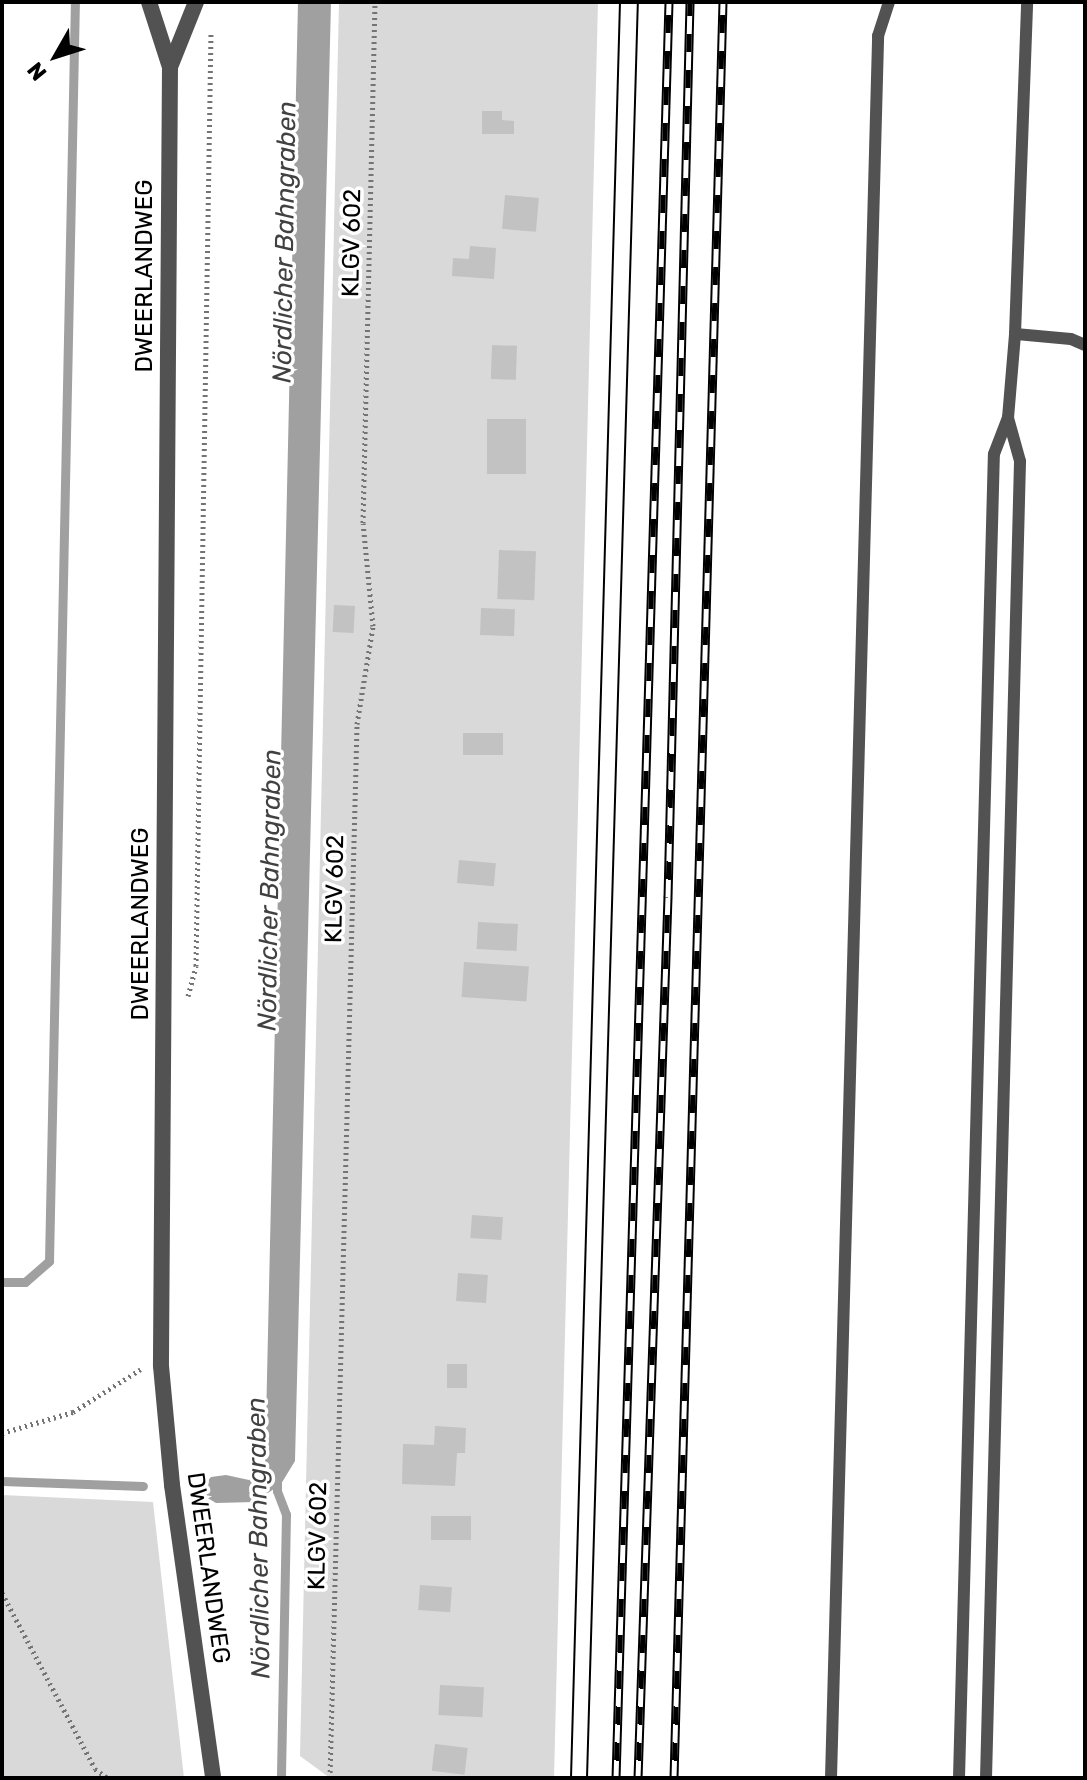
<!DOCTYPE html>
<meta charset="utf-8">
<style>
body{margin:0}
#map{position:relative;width:1087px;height:1780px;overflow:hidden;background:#fff;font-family:Rubik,sans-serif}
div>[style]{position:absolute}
.green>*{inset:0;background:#d9d9d9}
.water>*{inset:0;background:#a0a0a0}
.stream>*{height:9px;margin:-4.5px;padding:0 4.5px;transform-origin:4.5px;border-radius:4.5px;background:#a0a0a0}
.building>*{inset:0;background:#c2c2c2;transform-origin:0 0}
.path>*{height:5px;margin-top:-2.5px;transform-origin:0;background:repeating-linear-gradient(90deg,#747474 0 2px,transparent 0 6px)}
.service>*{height:12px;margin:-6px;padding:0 6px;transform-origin:6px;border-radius:6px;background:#525252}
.minor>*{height:16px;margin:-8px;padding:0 8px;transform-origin:8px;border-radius:8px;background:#525252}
.tram>*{height:2px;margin:-1px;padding:0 1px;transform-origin:1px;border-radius:1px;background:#000}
.rail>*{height:9px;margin-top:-4.5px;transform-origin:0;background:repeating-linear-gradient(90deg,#fff 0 18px,#000 0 36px);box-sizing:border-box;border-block:2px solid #000}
span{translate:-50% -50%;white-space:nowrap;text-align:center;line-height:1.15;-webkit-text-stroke:7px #fff;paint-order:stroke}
.street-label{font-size:24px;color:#000}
.water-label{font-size:26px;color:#414141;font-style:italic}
.frame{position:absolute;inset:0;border:4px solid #000;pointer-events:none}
.north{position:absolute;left:16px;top:16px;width:80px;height:80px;-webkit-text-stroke:6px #fff;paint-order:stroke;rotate:231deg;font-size:22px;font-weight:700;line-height:32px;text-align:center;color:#000}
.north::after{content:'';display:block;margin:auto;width:28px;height:36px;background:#000;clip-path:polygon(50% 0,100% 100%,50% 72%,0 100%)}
</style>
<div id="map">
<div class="green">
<i style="clip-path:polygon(339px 2px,598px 2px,554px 1778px,330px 1778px,300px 1756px)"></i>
<i style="clip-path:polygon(2px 1495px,153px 1502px,184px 1778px,2px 1778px)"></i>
</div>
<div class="water">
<i style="clip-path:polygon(298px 2px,331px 2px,295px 1461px,281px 1484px,255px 1502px,216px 1503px,206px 1497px,204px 1485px,211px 1477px,226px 1475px,249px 1480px,265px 1466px)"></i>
</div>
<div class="stream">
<i style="left:2px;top:1282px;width:23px"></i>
<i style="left:25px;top:1282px;width:32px;rotate:-41deg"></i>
<i style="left:49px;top:1261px;width:1259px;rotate:-88.82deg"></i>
<i style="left:277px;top:1477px;width:14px;rotate:90deg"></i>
<i style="left:277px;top:1491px;width:25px;rotate:69deg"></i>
<i style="left:286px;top:1514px;width:264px;rotate:91.1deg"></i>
<i style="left:2px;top:1481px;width:141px;rotate:2deg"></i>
</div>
<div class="building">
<i style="clip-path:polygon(482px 111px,502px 111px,502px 120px,514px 121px,514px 134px,482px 134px)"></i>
<i style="left:505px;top:195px;width:34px;height:34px;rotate:5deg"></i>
<i style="clip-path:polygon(470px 246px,496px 248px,494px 279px,452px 276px,453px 258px,469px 259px)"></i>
<i style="left:492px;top:345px;width:25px;height:34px;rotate:2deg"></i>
<i style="left:487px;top:419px;width:39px;height:55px"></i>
<i style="left:499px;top:550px;width:37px;height:49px;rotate:2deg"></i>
<i style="left:334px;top:605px;width:21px;height:27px;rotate:3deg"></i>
<i style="left:481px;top:608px;width:34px;height:27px;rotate:2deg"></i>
<i style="left:463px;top:733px;width:40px;height:22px"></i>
<i style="left:459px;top:860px;width:37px;height:23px;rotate:5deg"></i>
<i style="left:478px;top:922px;width:40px;height:27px;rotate:3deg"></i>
<i style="left:464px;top:962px;width:65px;height:35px;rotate:4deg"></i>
<i style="left:472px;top:1215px;width:31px;height:23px;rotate:4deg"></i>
<i style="left:458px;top:1273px;width:30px;height:28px;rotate:4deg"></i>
<i style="left:447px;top:1364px;width:20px;height:24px"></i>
<i style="clip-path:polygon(435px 1426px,466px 1428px,465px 1453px,457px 1453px,455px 1486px,402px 1484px,403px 1444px,434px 1445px)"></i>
<i style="left:471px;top:1516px;width:24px;height:40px;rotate:90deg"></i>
<i style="left:420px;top:1585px;width:32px;height:25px;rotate:4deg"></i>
<i style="left:440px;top:1685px;width:44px;height:30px;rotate:3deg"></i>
<i style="left:435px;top:1744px;width:33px;height:27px;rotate:7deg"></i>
</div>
<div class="path">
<i style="left:188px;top:996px;width:31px;rotate:-75deg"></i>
<i style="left:196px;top:966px;width:935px;rotate:-89.08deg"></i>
<i style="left:2px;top:1433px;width:74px;rotate:-16.5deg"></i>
<i style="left:73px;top:1412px;width:80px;rotate:-32.3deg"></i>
<i style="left:2px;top:1593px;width:199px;rotate:62.1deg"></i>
<i style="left:95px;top:1769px;width:16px;rotate:35deg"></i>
<i style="left:330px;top:1778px;width:1054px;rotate:-88.53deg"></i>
<i style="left:357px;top:724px;width:99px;rotate:-80.7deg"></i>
<i style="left:373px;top:626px;width:103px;rotate:-95.5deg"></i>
<i style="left:363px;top:523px;width:521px;rotate:-88.68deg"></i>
</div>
<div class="service">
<i style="left:1015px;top:334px;width:56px;rotate:5.1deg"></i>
<i style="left:1071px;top:339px;width:15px;rotate:23deg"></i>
<i style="left:831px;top:1778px;width:1743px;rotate:-88.45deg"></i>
<i style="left:878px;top:36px;width:36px;rotate:-72deg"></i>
<i style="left:959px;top:1778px;width:1324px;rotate:-88.49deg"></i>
<i style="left:994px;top:454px;width:39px;rotate:-69deg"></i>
<i style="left:986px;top:1778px;width:1317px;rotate:-88.52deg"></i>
<i style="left:1020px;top:461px;width:45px;rotate:-105.6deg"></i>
<i style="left:1008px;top:418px;width:84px;rotate:-85.2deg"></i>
<i style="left:1015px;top:334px;width:332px;rotate:-87.9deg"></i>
</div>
<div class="minor">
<i style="left:149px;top:2px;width:68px;rotate:72.1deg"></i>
<i style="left:170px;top:67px;width:1299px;rotate:90.4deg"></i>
<i style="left:161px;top:1366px;width:120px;rotate:84.7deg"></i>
<i style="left:172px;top:1485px;width:296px;rotate:82deg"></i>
<i style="left:170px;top:67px;width:70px;rotate:-68.2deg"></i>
</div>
<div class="tram">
<i style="left:571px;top:1778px;width:1777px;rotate:-88.42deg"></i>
<i style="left:587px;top:1778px;width:1777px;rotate:-88.36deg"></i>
</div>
<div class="rail">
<i style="left:616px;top:1778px;width:1777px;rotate:-88.29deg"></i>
<i style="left:638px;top:1778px;width:882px;rotate:-88.05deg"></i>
<i style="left:668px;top:897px;width:895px;rotate:-88.59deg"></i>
<i style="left:674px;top:1778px;width:1777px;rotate:-88.42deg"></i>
</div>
<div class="street-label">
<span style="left:352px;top:243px;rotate:-89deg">KLGV 602</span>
<span style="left:145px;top:276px;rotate:-90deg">DWEERLANDWEG</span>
<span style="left:335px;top:889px;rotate:-89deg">KLGV 602</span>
<span style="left:141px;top:924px;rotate:-90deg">DWEERLANDWEG</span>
<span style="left:318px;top:1536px;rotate:-89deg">KLGV 602</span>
<span style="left:208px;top:1568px;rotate:82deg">DWEERLANDWEG</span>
</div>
<div class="water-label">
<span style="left:285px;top:242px;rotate:-89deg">Nördlicher Bahngraben</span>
<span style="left:270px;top:890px;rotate:-89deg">Nördlicher Bahngraben</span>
<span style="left:259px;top:1538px;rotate:-91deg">Nördlicher Bahngraben</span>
</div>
<div class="frame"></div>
<div class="north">N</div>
</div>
